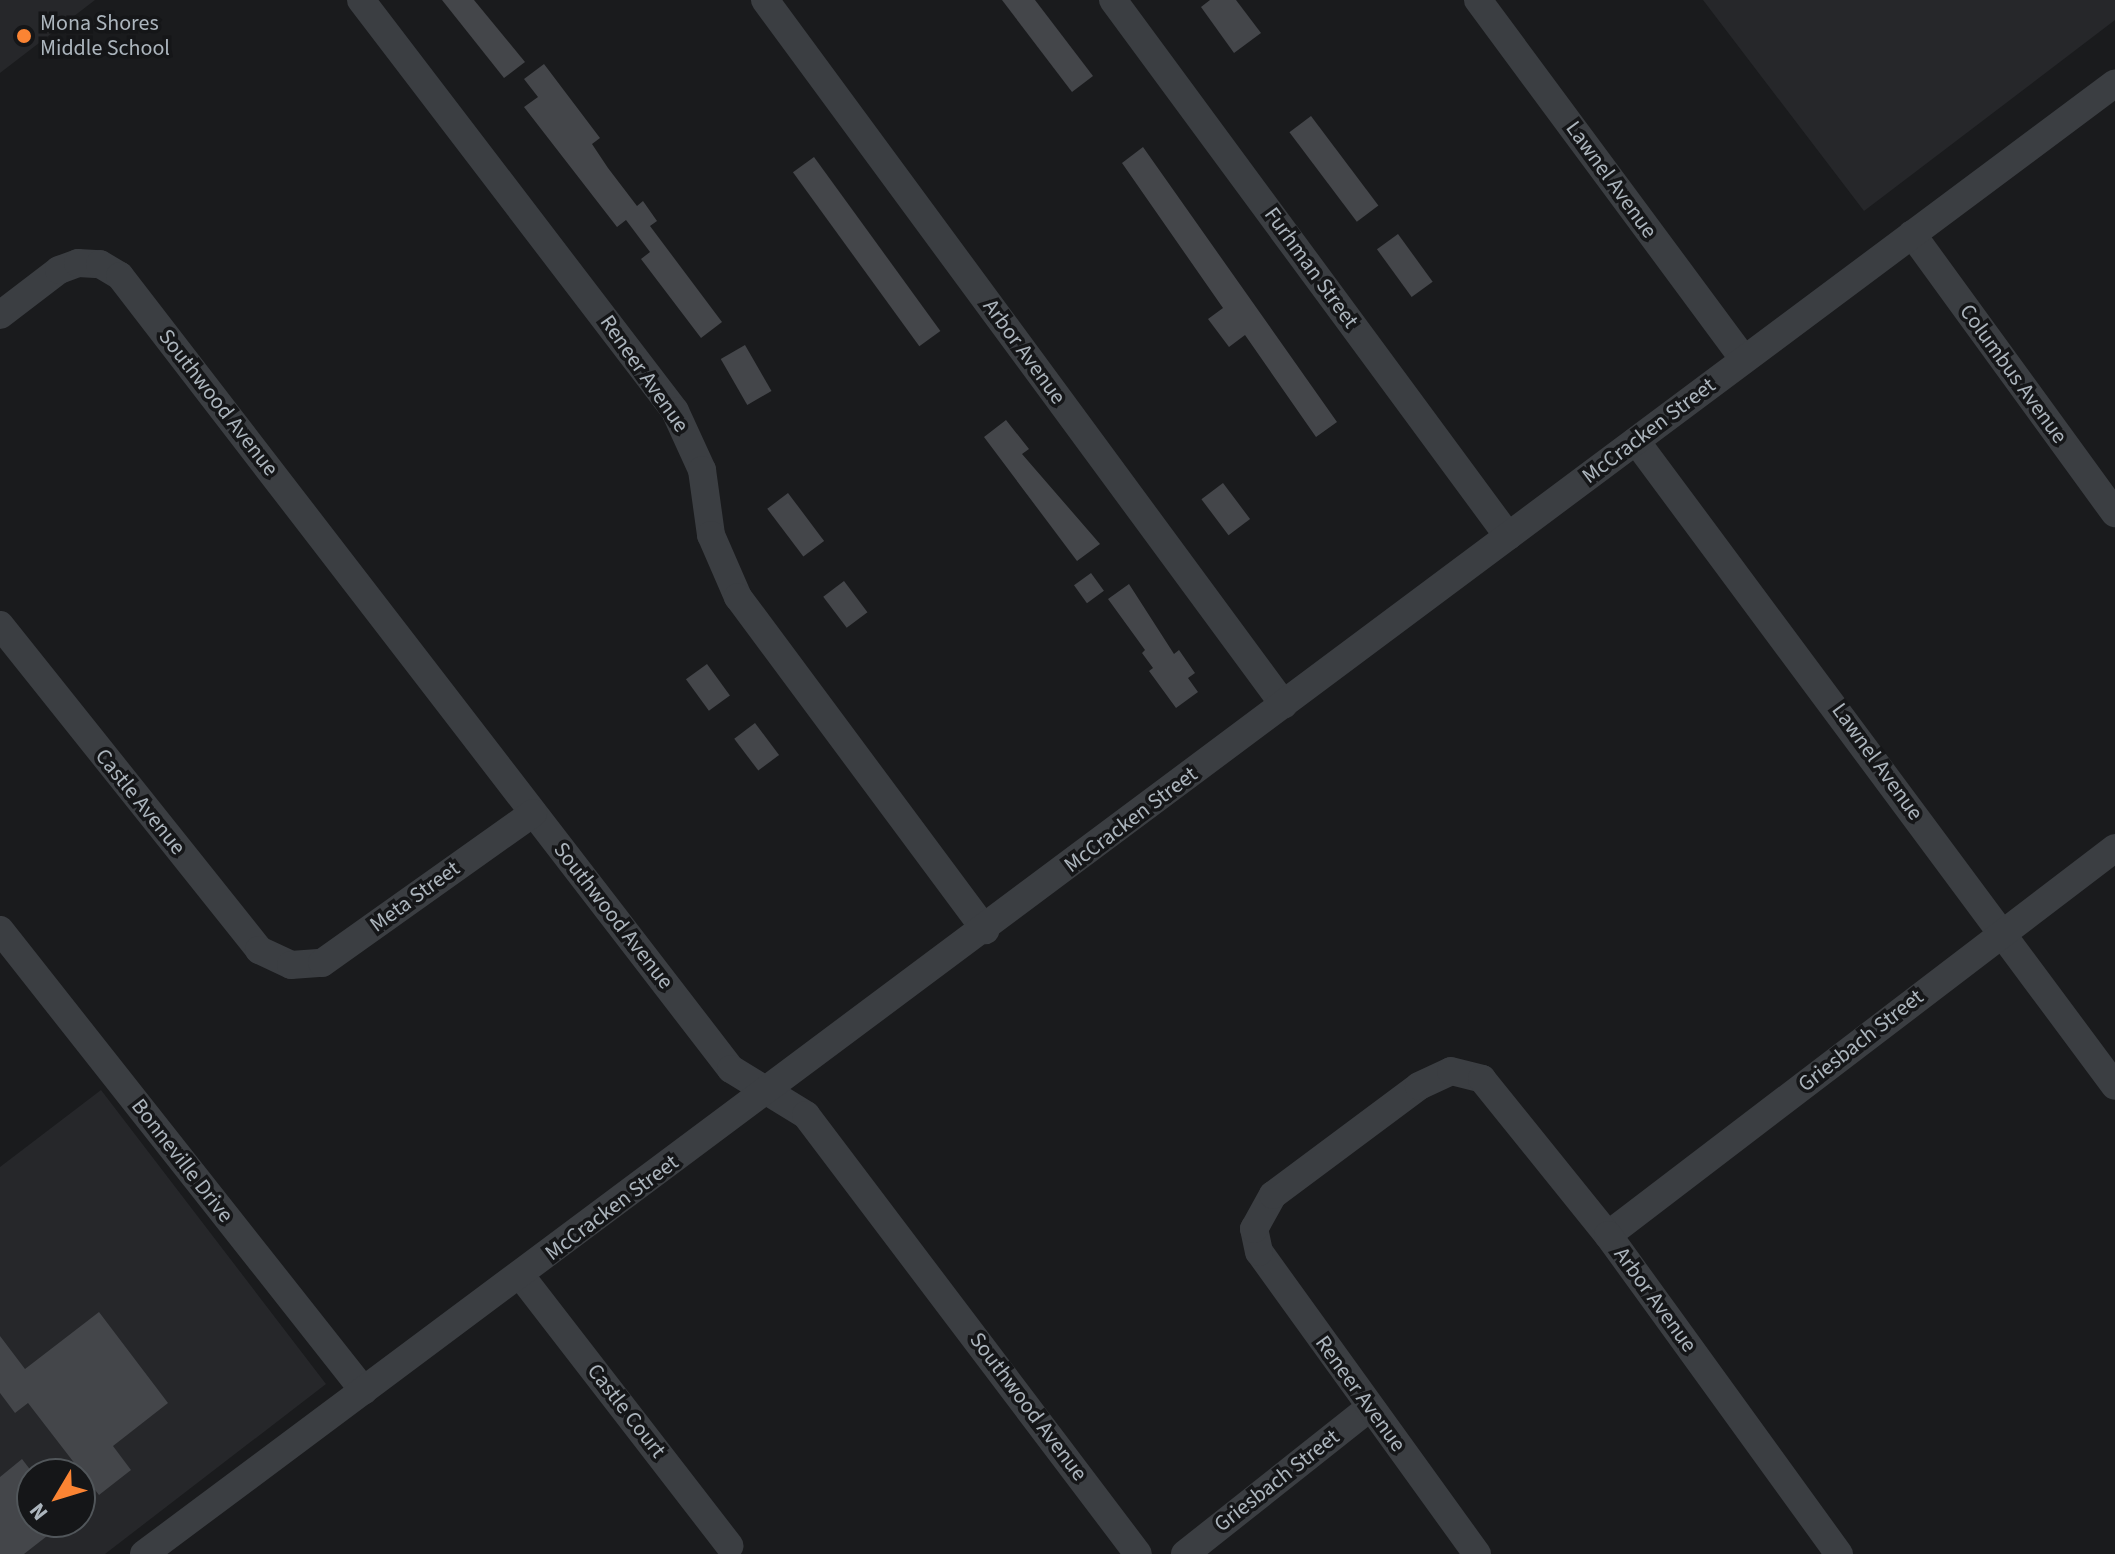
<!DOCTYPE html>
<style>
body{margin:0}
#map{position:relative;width:2115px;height:1554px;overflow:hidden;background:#1a1b1d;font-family:"Source Sans 3",sans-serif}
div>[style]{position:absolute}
.built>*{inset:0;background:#26272a}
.building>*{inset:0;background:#44464a;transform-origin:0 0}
.minor>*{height:28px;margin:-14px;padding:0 14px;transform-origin:14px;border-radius:14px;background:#3b3e42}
.dots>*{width:22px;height:22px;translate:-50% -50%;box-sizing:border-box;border:4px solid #151618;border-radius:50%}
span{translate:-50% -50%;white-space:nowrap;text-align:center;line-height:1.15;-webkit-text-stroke:7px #151618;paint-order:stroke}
.poi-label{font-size:22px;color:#acb5bd}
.left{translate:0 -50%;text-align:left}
.street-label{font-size:22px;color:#acb5bd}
.north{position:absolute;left:16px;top:1458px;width:80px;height:80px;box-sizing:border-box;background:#151618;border:2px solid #51565a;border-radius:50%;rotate:232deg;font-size:22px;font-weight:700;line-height:32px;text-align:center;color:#acb5bd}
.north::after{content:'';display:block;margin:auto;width:28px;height:36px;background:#fb8433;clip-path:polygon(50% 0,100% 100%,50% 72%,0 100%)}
</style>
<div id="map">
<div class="built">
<i style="clip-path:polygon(0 0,95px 0,0 73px)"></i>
<i style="clip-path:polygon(1703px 0,2115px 0,2115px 20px,1864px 211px)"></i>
<i style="clip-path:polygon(evenodd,101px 1090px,326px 1384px,105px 1554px,0 1554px,0 1167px,101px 1090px,32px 1474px,80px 1474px,80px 1522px,32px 1522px,32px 1474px)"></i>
</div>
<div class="building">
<i style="clip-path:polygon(442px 0,474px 0,525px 62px,504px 78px)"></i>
<i style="clip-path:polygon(1002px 0,1035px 0,1093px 76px,1072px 92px)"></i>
<i style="clip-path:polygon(1210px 0,1236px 0,1261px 33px,1234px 53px,1201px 7px)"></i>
<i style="clip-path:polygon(544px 64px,600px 138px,592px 144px,608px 168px,637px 206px,643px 201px,657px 221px,650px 226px,722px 322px,701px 338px,641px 259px,650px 252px,626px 220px,617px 227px,524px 107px,538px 97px,524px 79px)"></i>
<i style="left:1311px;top:116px;width:112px;height:27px;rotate:53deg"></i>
<i style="clip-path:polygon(1143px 147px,1337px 422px,1316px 437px,1245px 335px,1229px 347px,1208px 319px,1223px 308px,1122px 163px)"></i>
<i style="left:814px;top:157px;width:215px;height:26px;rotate:54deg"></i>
<i style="left:1398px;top:234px;width:59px;height:26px;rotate:54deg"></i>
<i style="left:745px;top:345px;width:53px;height:28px;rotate:60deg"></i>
<i style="clip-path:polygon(1006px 420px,1029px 449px,1022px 454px,1100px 544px,1077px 561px,984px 437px)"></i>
<i style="left:1223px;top:483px;width:45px;height:27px;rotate:53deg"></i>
<i style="left:788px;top:493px;width:60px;height:26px;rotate:53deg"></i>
<i style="left:1091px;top:573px;width:22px;height:21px;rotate:54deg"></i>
<i style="left:844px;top:581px;width:39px;height:26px;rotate:53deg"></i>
<i style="clip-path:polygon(1129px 584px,1174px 654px,1179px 650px,1195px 673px,1188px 678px,1198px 692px,1176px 708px,1149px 671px,1153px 668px,1142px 653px,1145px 650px,1108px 599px)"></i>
<i style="left:707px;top:664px;width:39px;height:26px;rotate:54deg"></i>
<i style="left:755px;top:723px;width:40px;height:26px;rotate:53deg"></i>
<i style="clip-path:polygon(99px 1312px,168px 1403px,113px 1446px,131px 1470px,99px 1495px,28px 1403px,15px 1413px,0 1393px,0 1336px,25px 1369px)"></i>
<i style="clip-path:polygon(22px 1459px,32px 1472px,32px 1522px,65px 1522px,24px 1554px,0 1554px,0 1477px)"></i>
</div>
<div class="minor">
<i style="left:361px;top:0;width:517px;rotate:52.62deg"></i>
<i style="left:675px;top:411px;width:65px;rotate:65.4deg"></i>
<i style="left:702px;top:470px;width:66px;rotate:82.1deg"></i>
<i style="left:711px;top:535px;width:68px;rotate:66.5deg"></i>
<i style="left:738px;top:597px;width:415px;rotate:53.4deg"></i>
<i style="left:765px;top:0;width:875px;rotate:53.64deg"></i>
<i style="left:1113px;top:0;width:666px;rotate:53.61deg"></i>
<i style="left:1478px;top:0;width:447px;rotate:53.5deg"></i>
<i style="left:1912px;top:234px;width:345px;rotate:54deg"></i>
<i style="left:0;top:315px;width:74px;rotate:-37.3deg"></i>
<i style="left:59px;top:270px;width:20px;rotate:-20deg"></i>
<i style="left:78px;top:263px;width:22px;rotate:3deg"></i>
<i style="left:100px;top:264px;width:23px;rotate:31deg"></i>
<i style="left:120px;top:276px;width:1001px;rotate:52.39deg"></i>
<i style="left:731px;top:1069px;width:88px;rotate:31.5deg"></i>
<i style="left:806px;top:1115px;width:550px;rotate:52.9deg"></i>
<i style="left:1636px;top:441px;width:803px;rotate:53.4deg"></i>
<i style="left:0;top:625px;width:416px;rotate:51.4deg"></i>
<i style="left:259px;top:950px;width:35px;rotate:25deg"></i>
<i style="left:291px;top:965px;width:31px;rotate:-4deg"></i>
<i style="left:322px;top:963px;width:259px;rotate:-35.4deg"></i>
<i style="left:0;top:930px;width:587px;rotate:51.71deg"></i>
<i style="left:1608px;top:1235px;width:638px;rotate:-37.35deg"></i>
<i style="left:521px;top:1276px;width:341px;rotate:52.3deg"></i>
<i style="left:144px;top:1554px;width:2459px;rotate:-36.73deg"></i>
<i style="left:1185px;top:1554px;width:235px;rotate:-38.4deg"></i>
<i style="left:1477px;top:1554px;width:372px;rotate:-125.8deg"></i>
<i style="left:1259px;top:1252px;width:24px;rotate:-102deg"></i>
<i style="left:1254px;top:1229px;width:39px;rotate:-61deg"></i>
<i style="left:1273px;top:1195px;width:182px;rotate:-36.7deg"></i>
<i style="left:1419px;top:1086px;width:35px;rotate:-25deg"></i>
<i style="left:1451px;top:1071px;width:32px;rotate:14deg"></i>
<i style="left:1482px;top:1079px;width:201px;rotate:51.1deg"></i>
<i style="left:1608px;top:1235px;width:394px;rotate:54.1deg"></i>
</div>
<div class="dots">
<i style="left:24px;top:36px;background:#fb8433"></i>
</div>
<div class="poi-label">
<span class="left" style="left:40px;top:36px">Mona Shores<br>Middle School</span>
</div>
<div class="street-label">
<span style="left:1611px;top:180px;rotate:54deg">Lawnel Avenue</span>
<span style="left:1311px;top:268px;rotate:54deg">Furhman Street</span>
<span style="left:1024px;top:352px;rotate:54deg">Arbor Avenue</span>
<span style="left:644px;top:374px;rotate:55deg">Reneer Avenue</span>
<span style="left:2013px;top:374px;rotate:54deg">Columbus Avenue</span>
<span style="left:218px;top:403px;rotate:52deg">Southwood Avenue</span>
<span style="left:1649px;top:431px;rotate:-37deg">McCracken Street</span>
<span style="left:1877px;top:762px;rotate:54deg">Lawnel Avenue</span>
<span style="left:140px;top:802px;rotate:51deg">Castle Avenue</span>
<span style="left:1131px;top:820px;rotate:-37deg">McCracken Street</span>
<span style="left:415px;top:897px;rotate:-36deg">Meta Street</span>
<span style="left:613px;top:916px;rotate:52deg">Southwood Avenue</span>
<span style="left:1861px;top:1041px;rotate:-38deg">Griesbach Street</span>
<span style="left:182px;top:1161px;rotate:52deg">Bonneville Drive</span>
<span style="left:612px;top:1208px;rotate:-37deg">McCracken Street</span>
<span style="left:1655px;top:1300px;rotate:54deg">Arbor Avenue</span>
<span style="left:1360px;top:1394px;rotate:54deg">Reneer Avenue</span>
<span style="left:1028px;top:1407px;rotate:53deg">Southwood Avenue</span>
<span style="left:626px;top:1411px;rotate:52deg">Castle Court</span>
<span style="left:1277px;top:1481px;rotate:-38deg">Griesbach Street</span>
</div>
<div class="north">N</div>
</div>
